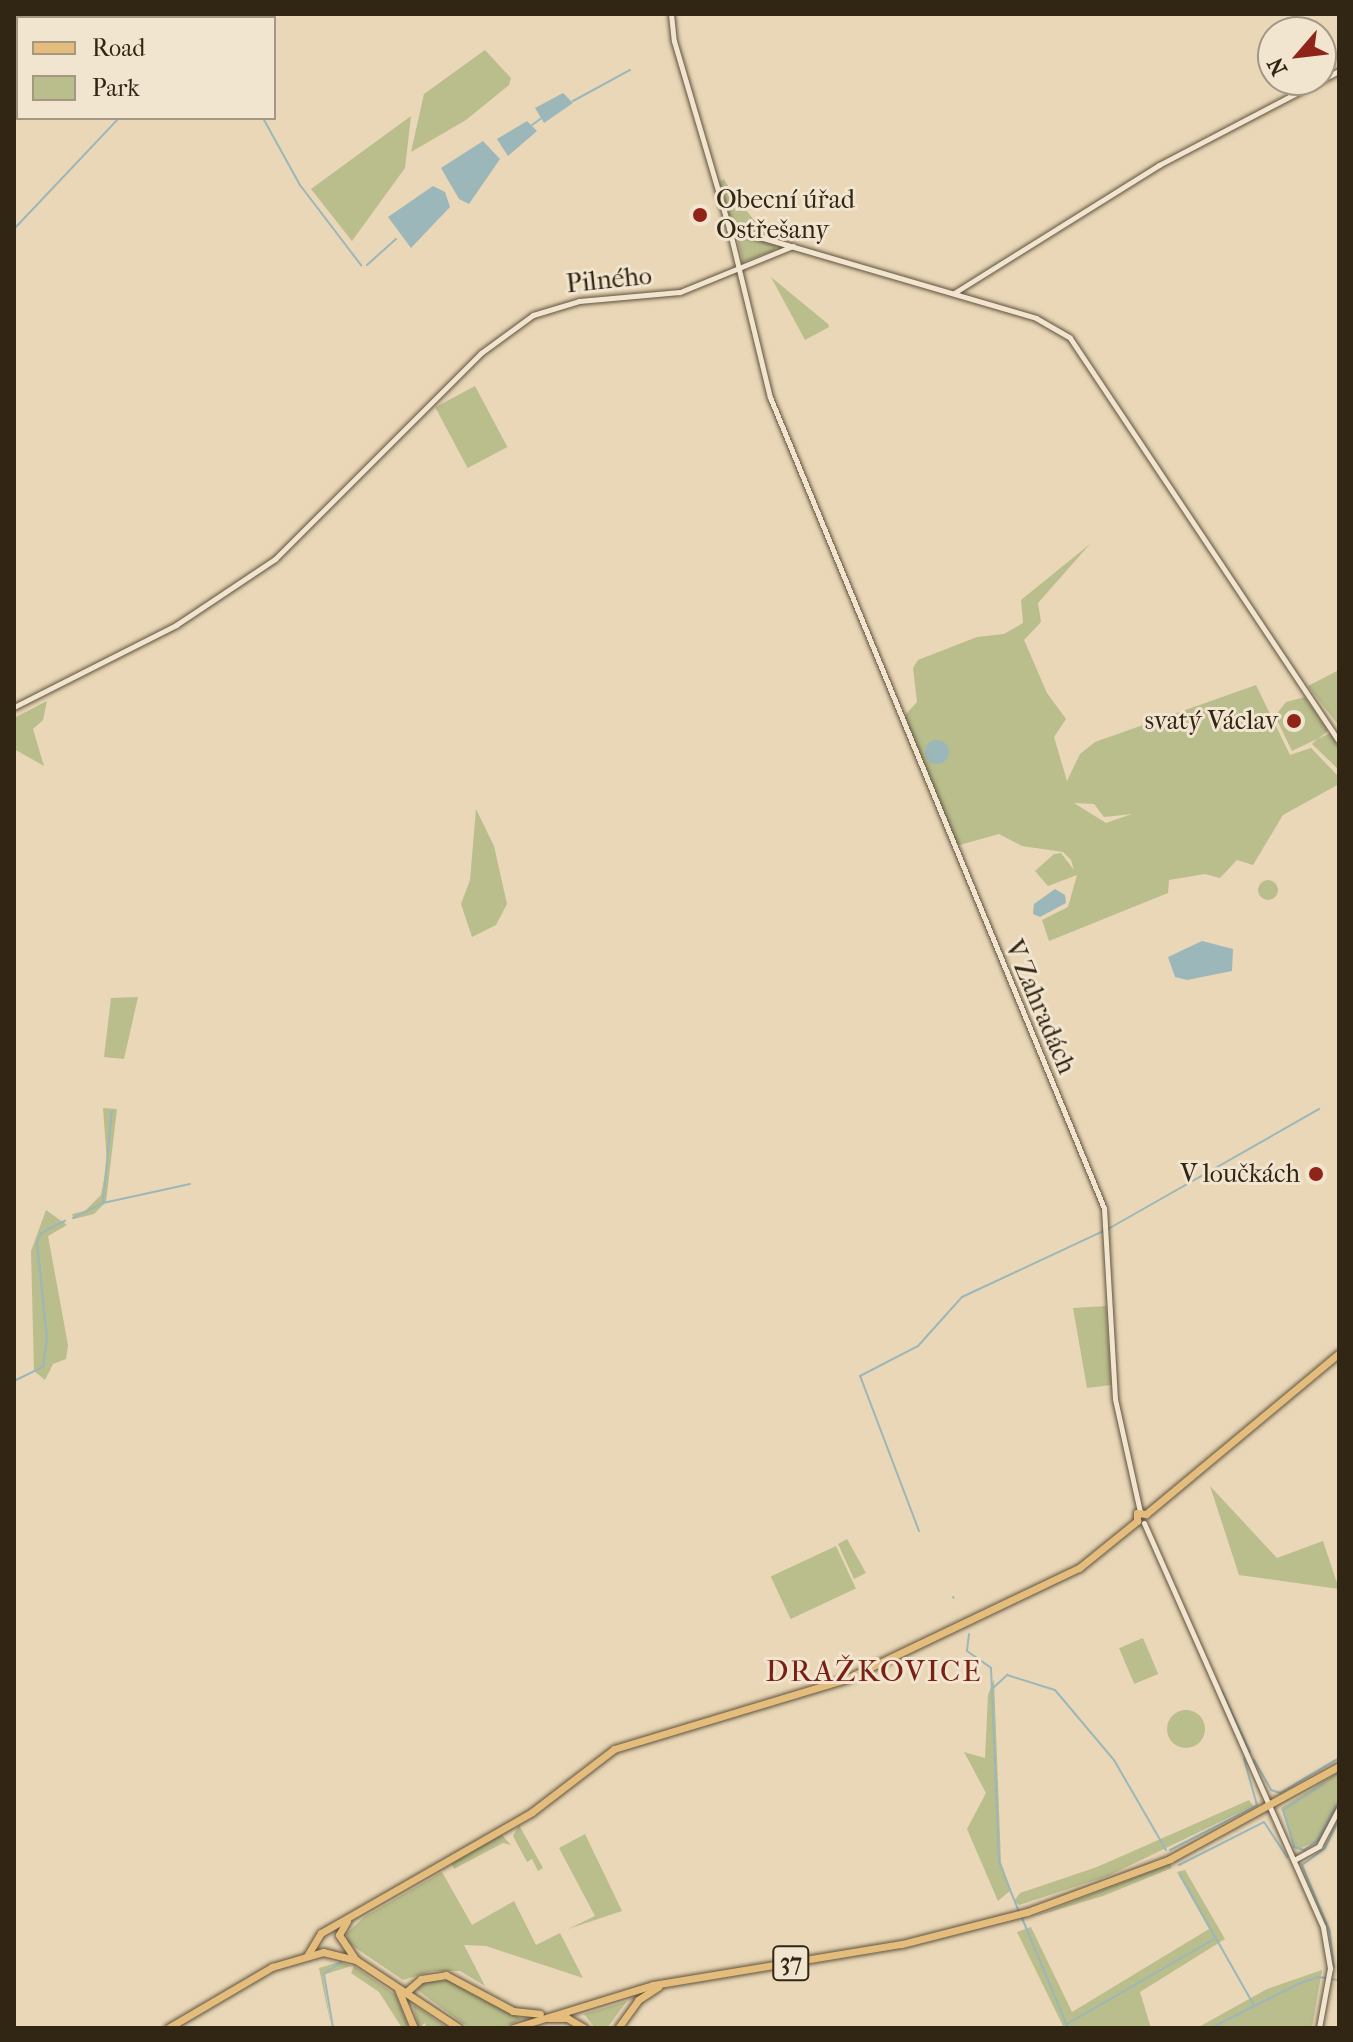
<!DOCTYPE html>
<meta charset="utf-8">
<style>
body{margin:0}
#map{position:relative;width:1353px;height:2042px;overflow:hidden;background:#e9d7b7;font-family:"IM FELL French Canon",serif}
div>[style]{position:absolute}
.green>*{inset:0;background:#babd8c;transform-origin:0 0}
.round{border-radius:50%}
.water>*{inset:0;background:#9cb7b9}
.stream>*{height:2px;margin:-1px;padding:0 1px;transform-origin:1px;border-radius:1px;background:#9cb7b9}
.roads{filter:drop-shadow(0 0 2px #5f523d) drop-shadow(0 0 2px #5f523d)}
.minor>*{height:5px;margin:-2.5px;padding:0 2.5px;transform-origin:2.5px;border-radius:2.5px;background:#f1e5d0}
.major>*{height:7px;margin:-3.5px;padding:0 3.5px;transform-origin:3.5px;border-radius:3.5px;background:#e4bc7c}
.dots>*{width:22px;height:22px;translate:-50% -50%;box-sizing:border-box;border:4px solid #f1e5d0;border-radius:50%}
span{translate:-50% -50%;white-space:nowrap;text-align:center;line-height:1.15;-webkit-text-stroke:6px #f1e5d0;paint-order:stroke}
.shield-label span{padding:2px 6px;background:#f1e5d0;border:2px solid;border-radius:6px;-webkit-text-stroke-width:0}
.shield-label{font-size:24px;color:#312514;font-weight:700}
.poi-label{font-size:26px;color:#312514}
.left{translate:0 -50%;text-align:left}
.right{translate:-100% -50%;text-align:right}
.street-label{font-size:26px;color:#312514}
.quarter-label{font-size:30px;color:#7a1f14;letter-spacing:2px}
.frame{position:absolute;inset:0;border:16px solid #312514;pointer-events:none}
.legend{position:absolute;left:16px;top:16px;width:260px;height:104px;box-sizing:border-box;background:#f1e5d0;border:2px solid #a49885;margin:0;padding:10px 14px;list-style:none;font-size:24px;color:#312514}
.legend li{display:flex;align-items:center;gap:16px;height:40px}
.legend b{width:40px;border:2px solid #a49885}
.north{position:absolute;left:1257px;top:16px;width:80px;height:80px;box-sizing:border-box;background:#f1e5d0;border:2px solid #a49885;border-radius:50%;rotate:242deg;font-size:22px;font-weight:700;line-height:32px;text-align:center;color:#312514}
.north::after{content:'';display:block;margin:auto;width:28px;height:36px;background:#8f2418;clip-path:polygon(50% 0,100% 100%,50% 72%,0 100%)}
</style>
<div id="map">
<div class="green">
<i style="clip-path:polygon(485px 50px,511px 78px,509px 85px,466px 120px,411px 152px,424px 94px)"></i>
<i style="clip-path:polygon(411px 116px,405px 168px,352px 241px,311px 189px)"></i>
<i style="clip-path:polygon(724px 179px,734px 196px,766px 234px,730px 220px,719px 182px)"></i>
<i style="clip-path:polygon(736px 234px,776px 245px,775px 250px,743px 262px)"></i>
<i style="clip-path:polygon(771px 277px,828px 324px,829px 327px,805px 340px)"></i>
<i style="left:475px;top:386px;width:69px;height:45px;rotate:62deg"></i>
<i style="clip-path:polygon(evenodd,1090px 544px,1038px 603px,1041px 622px,1024px 640px,1047px 693px,1066px 719px,1054px 737px,1067px 781px,1080px 754px,1095px 742px,1256px 685px,1290px 755px,1311px 748px,1339px 777px,1339px 784px,1283px 815px,1253px 865px,1237px 860px,1220px 878px,1205px 874px,1169px 880px,1168px 893px,1049px 941px,1042px 920px,1068px 907px,1077px 875px,1048px 886px,1035px 871px,1054px 854px,1061px 853px,1074px 870px,1071px 860px,1063px 852px,1022px 846px,999px 834px,956px 846px,904px 716px,917px 702px,913px 668px,918px 660px,977px 637px,1004px 634px,1023px 623px,1021px 600px,1090px 544px,1074px 803px,1094px 804px,1104px 817px,1132px 814px,1106px 823px,1074px 803px)"></i>
<i style="clip-path:polygon(1339px 670px,1339px 726px,1308px 686px)"></i>
<i style="clip-path:polygon(1305px 697px,1328px 731px,1318px 739px,1330px 733px,1339px 749px,1339px 770px,1312px 744px,1317px 739px,1292px 751px,1275px 716px,1286px 702px)"></i>
<i style="clip-path:polygon(47px 701px,43px 720px,33px 729px,44px 766px,14px 749px,14px 718px)"></i>
<i style="clip-path:polygon(476px 809px,494px 846px,507px 904px,496px 925px,472px 937px,461px 904px,470px 880px)"></i>
<i class="round" style="left:1258px;top:880px;width:20px;height:20px"></i>
<i style="clip-path:polygon(138px 997px,124px 1059px,104px 1057px,111px 998px)"></i>
<i style="clip-path:polygon(103px 1108px,117px 1109px,106px 1202px,94px 1214px,74px 1219px,72px 1214px,85px 1211px,101px 1195px,107px 1163px)"></i>
<i style="clip-path:polygon(46px 1210px,67px 1225px,48px 1236px,68px 1345px,66px 1359px,53px 1364px,45px 1380px,34px 1371px,31px 1251px)"></i>
<i style="clip-path:polygon(1106px 1306px,1111px 1385px,1087px 1388px,1073px 1308px)"></i>
<i style="clip-path:polygon(1210px 1486px,1277px 1558px,1323px 1541px,1339px 1589px,1239px 1575px)"></i>
<i style="clip-path:polygon(847px 1539px,866px 1573px,854px 1579px,838px 1544px)"></i>
<i style="left:836px;top:1546px;width:47px;height:72px;rotate:65deg"></i>
<i style="left:1143px;top:1638px;width:39px;height:26px;rotate:67deg"></i>
<i style="clip-path:polygon(994px 1679px,1001px 1862px,1011px 1890px,998px 1901px,967px 1829px,986px 1793px,964px 1752px,985px 1758px,988px 1695px)"></i>
<i class="round" style="left:1167px;top:1710px;width:38px;height:38px"></i>
<i style="clip-path:polygon(1339px 1772px,1339px 1802px,1320px 1840px,1296px 1850px,1281px 1808px)"></i>
<i style="clip-path:polygon(1249px 1800px,1253px 1806px,1108px 1876px,1019px 1905px,1014px 1901px,1020px 1893px,1097px 1867px)"></i>
<i style="clip-path:polygon(519px 1825px,543px 1868px,538px 1871px,532px 1859px,527px 1862px,513px 1836px)"></i>
<i style="clip-path:polygon(501px 1834px,511px 1845px,503px 1843px,454px 1869px,451px 1863px)"></i>
<i style="clip-path:polygon(585px 1834px,622px 1911px,568px 1929px,595px 1916px,559px 1848px)"></i>
<i style="clip-path:polygon(1170px 1864px,1172px 1868px,1103px 1896px,1030px 1918px)"></i>
<i style="clip-path:polygon(1185px 1870px,1225px 1939px,1140px 1992px,1151px 2028px,1064px 2028px,1017px 1932px,1031px 1927px,1072px 2012px,1209px 1929px,1177px 1872px)"></i>
<i style="clip-path:polygon(442px 1872px,472px 1925px,514px 1901px,536px 1945px,560px 1933px,583px 1978px,486px 1946px,464px 1945px,485px 1986px,460px 1971px,433px 1971px,403px 1980px,347px 1942px,347px 1933px,364px 1917px)"></i>
<i style="clip-path:polygon(339px 1962px,351px 1966px,323px 1975px,331px 2026px,319px 1968px)"></i>
<i style="clip-path:polygon(354px 1966px,396px 1995px,409px 2028px,402px 2028px,379px 1992px,351px 1973px)"></i>
<i style="clip-path:polygon(1322px 1970px,1312px 2028px,1197px 2028px,1267px 1989px)"></i>
<i style="clip-path:polygon(451px 1980px,467px 1987px,466px 1992px,470px 1989px,522px 2019px,502px 2028px,469px 2028px,416px 1989px,427px 1981px)"></i>
<i style="clip-path:polygon(627px 2001px,607px 2028px,595px 2028px,584px 2014px)"></i>
<i style="clip-path:polygon(413px 2006px,414px 2005px,448px 2028px,426px 2028px,425px 2023px,419px 2028px)"></i>
</div>
<div class="water">
<i style="clip-path:polygon(563px 93px,573px 103px,544px 123px,535px 108px)"></i>
<i style="clip-path:polygon(527px 121px,537px 131px,508px 156px,497px 139px)"></i>
<i style="clip-path:polygon(483px 141px,500px 159px,469px 204px,459px 199px,441px 168px)"></i>
<i style="clip-path:polygon(433px 186px,445px 192px,450px 207px,411px 248px,388px 217px)"></i>
<i class="round" style="left:925px;top:740px;width:24px;height:24px"></i>
<i style="clip-path:polygon(1055px 889px,1065px 895px,1066px 903px,1040px 917px,1033px 914px,1034px 904px)"></i>
<i style="clip-path:polygon(1202px 941px,1233px 949px,1232px 971px,1187px 980px,1175px 977px,1168px 957px)"></i>
</div>
<div class="stream">
<i style="left:573px;top:101px;width:65px;rotate:-28.5deg"></i>
<i style="left:263px;top:118px;width:77px;rotate:61.1deg"></i>
<i style="left:300px;top:185px;width:101px;rotate:52.7deg"></i>
<i style="left:532px;top:125px;width:14px;rotate:-36deg"></i>
<i style="left:14px;top:229px;width:153px;rotate:-46.6deg"></i>
<i style="left:367px;top:265px;width:39px;rotate:-42deg"></i>
<i style="left:103px;top:1202px;width:91px;rotate:-84.4deg"></i>
<i style="left:73px;top:1218px;width:34px;rotate:-27deg"></i>
<i style="left:103px;top:1203px;width:89px;rotate:-12.3deg"></i>
<i style="left:14px;top:1381px;width:32px;rotate:-26deg"></i>
<i style="left:43px;top:1367px;width:27px;rotate:-82deg"></i>
<i style="left:47px;top:1340px;width:99px;rotate:-95.8deg"></i>
<i style="left:37px;top:1242px;width:10px;rotate:-66deg"></i>
<i style="left:41px;top:1233px;width:27px;rotate:-27deg"></i>
<i style="left:919px;top:1531px;width:166px;rotate:-110.8deg"></i>
<i style="left:860px;top:1376px;width:65px;rotate:-27.3deg"></i>
<i style="left:918px;top:1346px;width:66px;rotate:-48.1deg"></i>
<i style="left:962px;top:1297px;width:161px;rotate:-25deg"></i>
<i style="left:1108px;top:1229px;width:243px;rotate:-29.6deg"></i>
<i style="left:953px;top:1597px;width:1px;rotate:45deg"></i>
<i style="left:969px;top:1634px;width:17px;rotate:97deg"></i>
<i style="left:967px;top:1651px;width:29px;rotate:35deg"></i>
<i style="left:991px;top:1668px;width:194px;rotate:87.6deg"></i>
<i style="left:999px;top:1862px;width:54px;rotate:68.2deg"></i>
<i style="left:992px;top:1689px;width:21px;rotate:-43deg"></i>
<i style="left:1007px;top:1675px;width:50px;rotate:17.4deg"></i>
<i style="left:1055px;top:1690px;width:92px;rotate:49.9deg"></i>
<i style="left:1114px;top:1760px;width:104px;rotate:60deg"></i>
<i style="left:1222px;top:1691px;width:67px;rotate:65.3deg"></i>
<i style="left:1254px;top:1760px;width:34px;rotate:60deg"></i>
<i style="left:1271px;top:1790px;width:9px;rotate:18deg"></i>
<i style="left:1280px;top:1793px;width:69px;rotate:-30.7deg"></i>
<i style="left:1324px;top:1784px;width:49px;rotate:147.6deg"></i>
<i style="left:1283px;top:1810px;width:39px;rotate:73deg"></i>
<i style="left:1294px;top:1847px;width:10px;rotate:17deg"></i>
<i style="left:1304px;top:1850px;width:16px;rotate:-35deg"></i>
<i style="left:1317px;top:1841px;width:47px;rotate:-61.8deg"></i>
<i style="left:1170px;top:1850px;width:98px;rotate:-27.3deg"></i>
<i style="left:1257px;top:1805px;width:48px;rotate:-105.8deg"></i>
<i style="left:1179px;top:1865px;width:95px;rotate:-26.8deg"></i>
<i style="left:1264px;top:1822px;width:42px;rotate:56.7deg"></i>
<i style="left:1180px;top:1875px;width:150px;rotate:60.4deg"></i>
<i style="left:1022px;top:1918px;width:119px;rotate:67.3deg"></i>
<i style="left:1334px;top:1967px;width:35px;rotate:-97deg"></i>
<i style="left:1330px;top:1932px;width:73px;rotate:-112.7deg"></i>
<i style="left:1302px;top:1865px;width:29px;rotate:-36deg"></i>
<i style="left:1325px;top:1848px;width:32px;rotate:-64deg"></i>
<i style="left:1067px;top:2024px;width:170px;rotate:-30deg"></i>
<i style="left:333px;top:2028px;width:55px;rotate:-99.5deg"></i>
<i style="left:324px;top:1974px;width:21px;rotate:-35deg"></i>
<i style="left:1211px;top:2028px;width:100px;rotate:-26.8deg"></i>
<i style="left:1300px;top:1983px;width:20px;rotate:-18deg"></i>
<i style="left:1319px;top:1977px;width:20px;rotate:9deg"></i>
</div>
<div class="roads">
<div class="minor">
<i style="left:671px;top:14px;width:27px;rotate:84deg"></i>
<i style="left:674px;top:41px;width:195px;rotate:73.6deg"></i>
<i style="left:729px;top:228px;width:174px;rotate:76.4deg"></i>
<i style="left:770px;top:397px;width:877px;rotate:67.62deg"></i>
<i style="left:1104px;top:1208px;width:191px;rotate:86.7deg"></i>
<i style="left:1115px;top:1399px;width:116px;rotate:77.5deg"></i>
<i style="left:729px;top:228px;width:320px;rotate:16.3deg"></i>
<i style="left:1036px;top:318px;width:39px;rotate:30deg"></i>
<i style="left:1070px;top:338px;width:485px;rotate:56.3deg"></i>
<i style="left:954px;top:293px;width:242px;rotate:-32deg"></i>
<i style="left:1159px;top:165px;width:203px;rotate:-27.6deg"></i>
<i style="left:14px;top:707px;width:182px;rotate:-26.8deg"></i>
<i style="left:176px;top:625px;width:119px;rotate:-33.7deg"></i>
<i style="left:275px;top:559px;width:291px;rotate:-45deg"></i>
<i style="left:481px;top:353px;width:64px;rotate:-36.2deg"></i>
<i style="left:533px;top:315px;width:48px;rotate:-16.9deg"></i>
<i style="left:579px;top:301px;width:101px;rotate:-5.1deg"></i>
<i style="left:680px;top:292px;width:122px;rotate:-22.2deg"></i>
<i style="left:1144px;top:1523px;width:442px;rotate:66.1deg"></i>
<i style="left:1323px;top:1927px;width:42px;rotate:80.3deg"></i>
<i style="left:1330px;top:1968px;width:61px;rotate:100.4deg"></i>
<i style="left:1294px;top:1860px;width:29px;rotate:-29deg"></i>
<i style="left:1319px;top:1846px;width:43px;rotate:-62.2deg"></i>
</div>
<div class="major">
<i style="left:347px;top:1921px;width:16px;rotate:120deg"></i>
<i style="left:339px;top:1935px;width:30px;rotate:56deg"></i>
<i style="left:356px;top:1960px;width:123px;rotate:33.4deg"></i>
<i style="left:307px;top:1956px;width:27px;rotate:-59deg"></i>
<i style="left:321px;top:1933px;width:243px;rotate:-29.8deg"></i>
<i style="left:532px;top:1812px;width:103px;rotate:-37.5deg"></i>
<i style="left:614px;top:1749px;width:242px;rotate:-16.8deg"></i>
<i style="left:846px;top:1679px;width:258px;rotate:-25.5deg"></i>
<i style="left:1079px;top:1568px;width:75px;rotate:-39deg"></i>
<i style="left:1137px;top:1521px;width:8px;rotate:-90deg"></i>
<i style="left:1137px;top:1513px;width:9px;rotate:6deg"></i>
<i style="left:1146px;top:1514px;width:251px;rotate:-39.8deg"></i>
<i style="left:398px;top:1989px;width:42px;rotate:67.7deg"></i>
<i style="left:405px;top:1993px;width:21px;rotate:-41deg"></i>
<i style="left:421px;top:1979px;width:25px;rotate:-9deg"></i>
<i style="left:446px;top:1975px;width:76px;rotate:28.2deg"></i>
<i style="left:513px;top:2011px;width:27px;rotate:6deg"></i>
<i style="left:548px;top:2018px;width:19px"></i>
<i style="left:567px;top:2018px;width:20px;rotate:30deg"></i>
<i style="left:168px;top:2028px;width:121px;rotate:-30.4deg"></i>
<i style="left:272px;top:1967px;width:53px;rotate:-16.4deg"></i>
<i style="left:323px;top:1952px;width:34px;rotate:14deg"></i>
<i style="left:513px;top:2028px;width:146px;rotate:-17.1deg"></i>
<i style="left:653px;top:1985px;width:252px;rotate:-9.4deg"></i>
<i style="left:902px;top:1944px;width:129px;rotate:-14.4deg"></i>
<i style="left:1027px;top:1912px;width:153px;rotate:-20.3deg"></i>
<i style="left:1170px;top:1859px;width:193px;rotate:-28.8deg"></i>
<i style="left:618px;top:2028px;width:34px;rotate:-54deg"></i>
<i style="left:638px;top:2000px;width:24px;rotate:-33deg"></i>
</div>
</div>
<div class="dots">
<i style="left:700px;top:215px;background:#8f2418"></i>
<i style="left:1294px;top:721px;background:#8f2418"></i>
<i style="left:1316px;top:1174px;background:#8f2418"></i>
</div>
<div class="shield-label">
<span style="left:791px;top:1963px">37</span>
</div>
<div class="poi-label">
<span class="left" style="left:716px;top:215px">Obecní úřad<br>Ostřešany</span>
<span class="right" style="left:1278px;top:721px">svatý Václav</span>
<span class="right" style="left:1300px;top:1174px">V loučkách</span>
</div>
<div class="street-label">
<span style="left:609px;top:280px;rotate:-6deg">Pilného</span>
<span style="left:1040px;top:1007px;rotate:67deg">V Zahradách</span>
</div>
<div class="quarter-label">
<span style="left:874px;top:1672px">DRAŽKOVICE</span>
</div>
<div class="frame"></div>
<ul class="legend">
<li><b style="height:10px;background:#e4bc7c"></b>Road</li>
<li><b style="height:22px;background:#babd8c"></b>Park</li>
</ul>
<div class="north">N</div>
</div>
